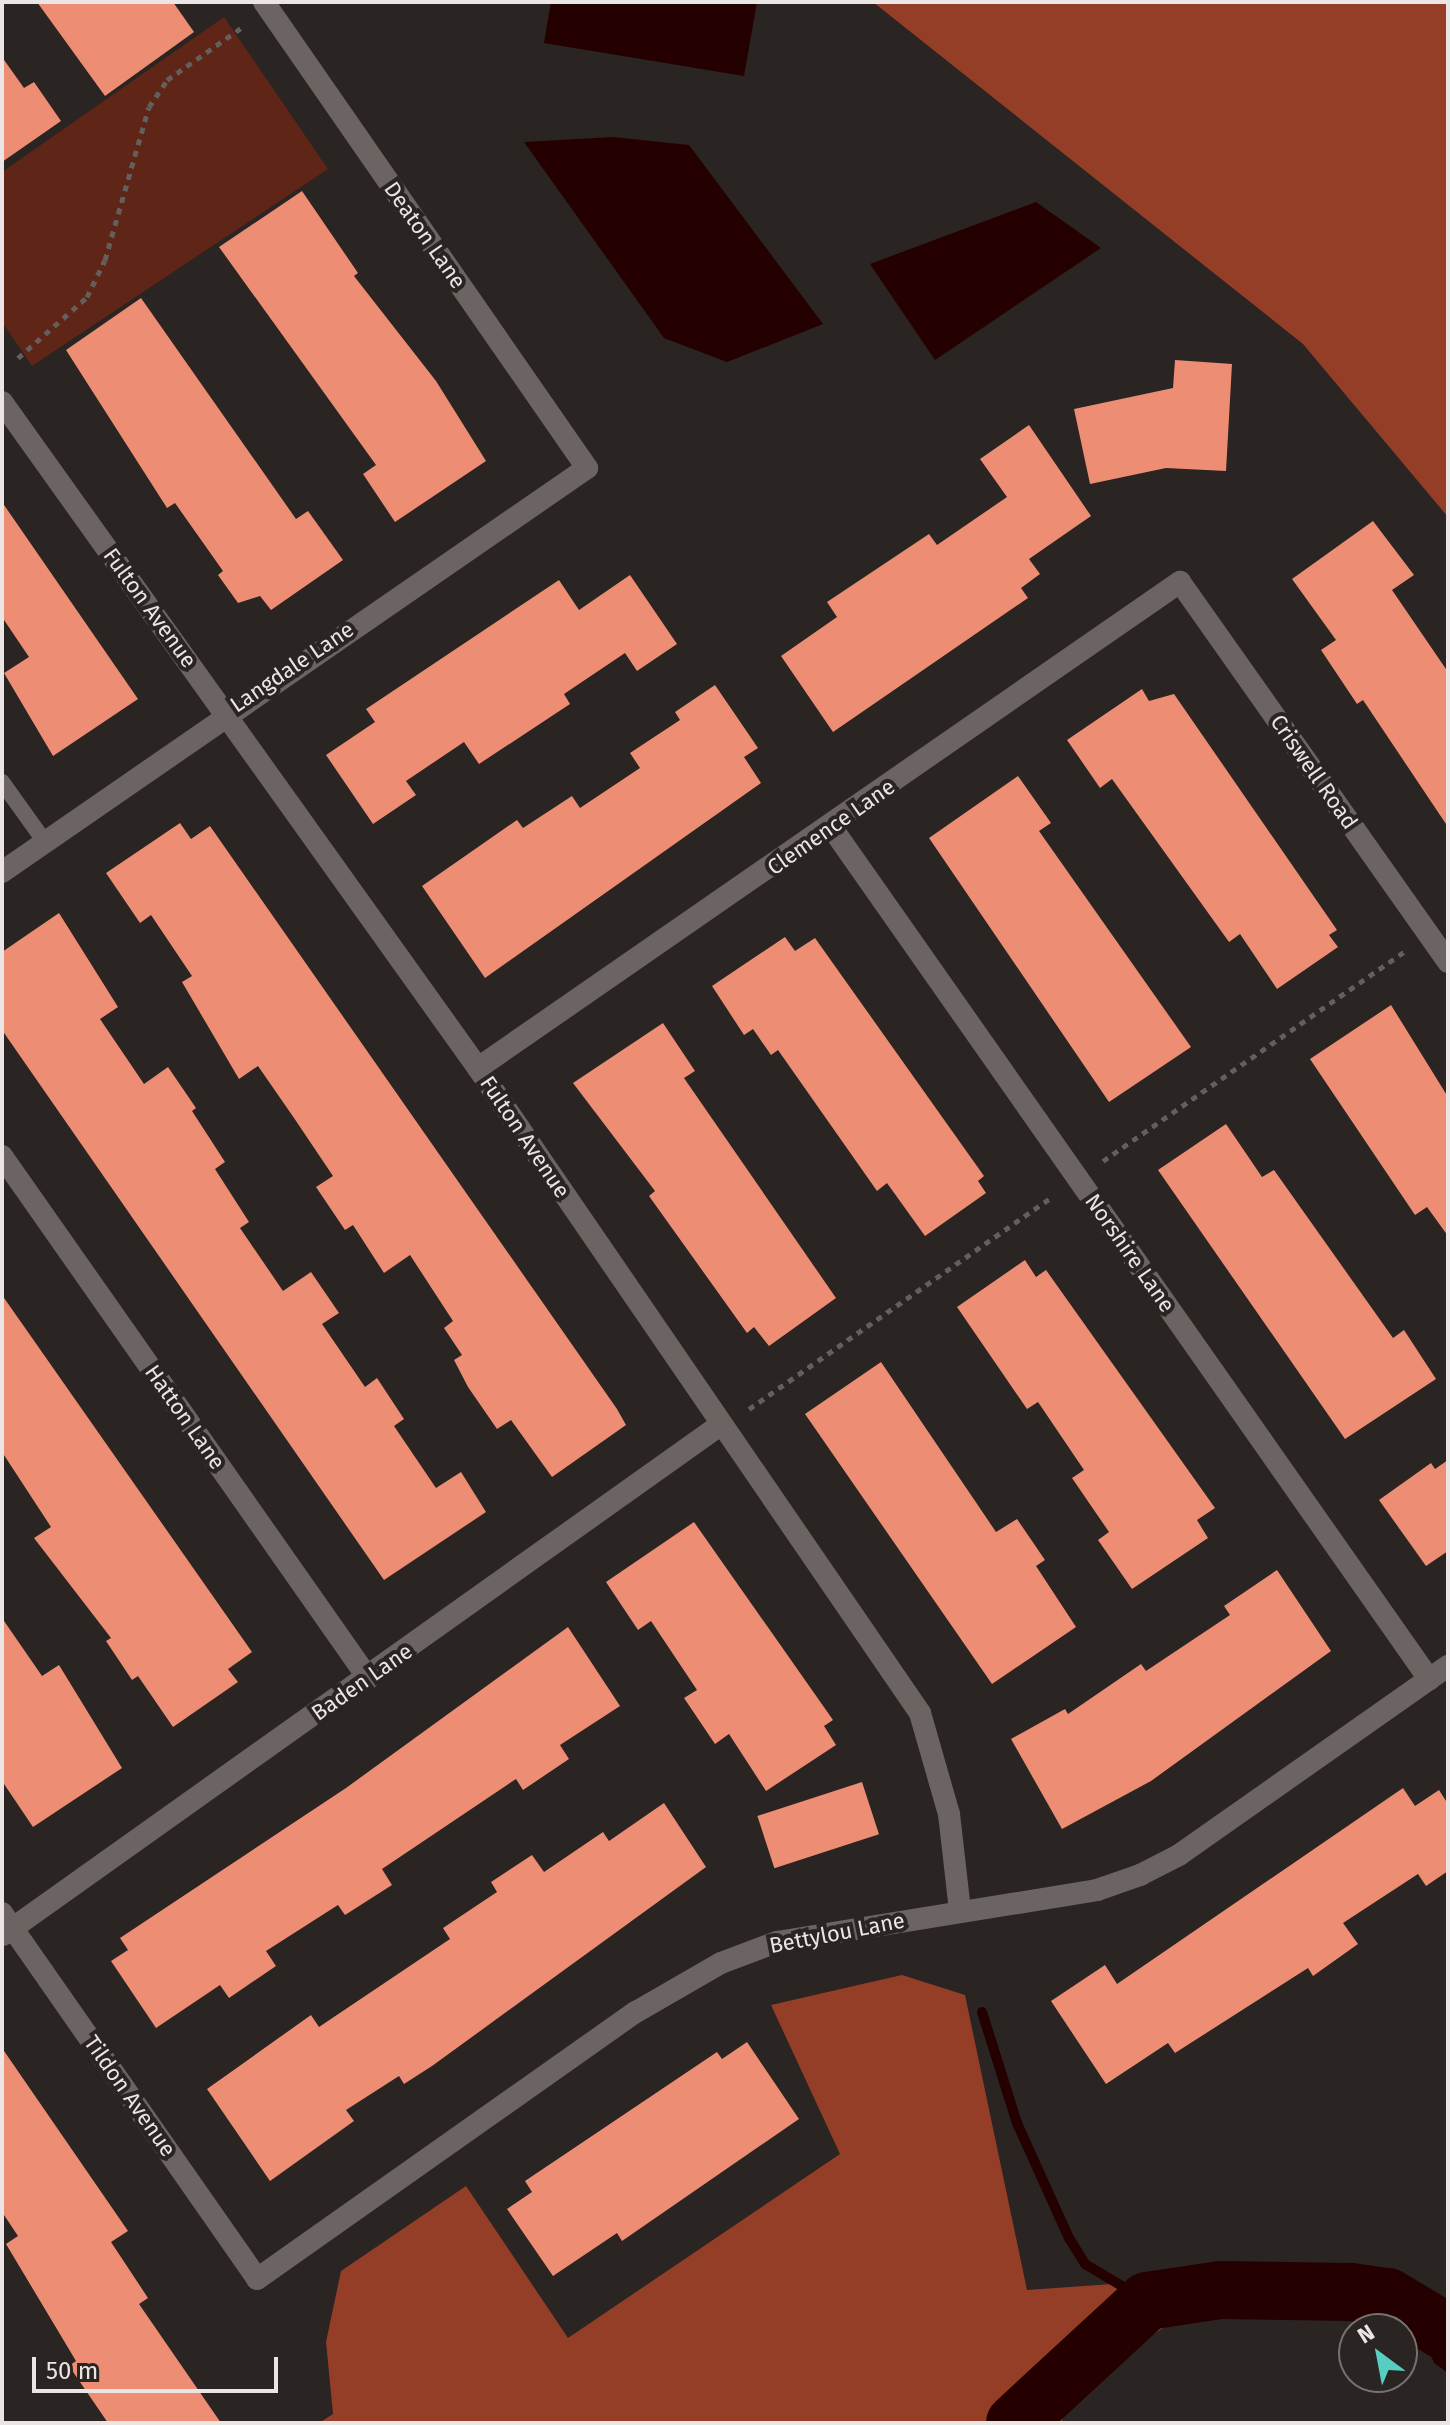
<!DOCTYPE html>
<style>
body{margin:0}
#map{position:relative;width:1450px;height:2425px;overflow:hidden;background:#2a2422;font-family:"Fira Sans",sans-serif}
div>[style]{position:absolute}
.green>*{inset:0;background:#5f2516}
.forest>*{inset:0;background:#953e27}
.water>*{inset:0;background:#240000}
.stream>*{height:10px;margin:-5px;padding:0 5px;transform-origin:5px;border-radius:5px;background:#240000}
.river>*{height:58px;margin:-29px;padding:0 29px;transform-origin:29px;border-radius:29px;background:#240000}
.building>*{inset:0;background:#ed8d74;transform-origin:0 0}
.path>*{height:5px;margin-top:-2.5px;transform-origin:0;background:repeating-linear-gradient(90deg,#645e5d 0 6px,transparent 0 12px)}
.service>*{height:16px;margin:-8px;padding:0 8px;transform-origin:8px;border-radius:8px;background:#6c6462}
.minor>*{height:22px;margin:-11px;padding:0 11px;transform-origin:11px;border-radius:11px;background:#6c6462}
span{translate:-50% -50%;white-space:nowrap;text-align:center;line-height:1.15;-webkit-text-stroke:8px #2a2422;paint-order:stroke}
.street-label{font-size:22px;color:#ebe6e5}
.frame{position:absolute;inset:0;border:4px solid #ebe6e5;pointer-events:none}
.north{position:absolute;left:1338px;top:2313px;width:80px;height:80px;box-sizing:border-box;background:#2a2422;border:2px solid #777270;border-radius:50%;rotate:328deg;font-size:22px;font-weight:700;line-height:32px;text-align:center;color:#ebe6e5}
.north::after{content:'';display:block;margin:auto;width:28px;height:36px;background:#57cec1;clip-path:polygon(50% 0,100% 100%,50% 72%,0 100%)}
.scale{position:absolute;left:32px;top:2357px;width:246px;height:36px;box-sizing:border-box;border:4px solid #ebe6e5;border-top:0;padding-left:10px;font-size:24px;line-height:28px;white-space:nowrap;color:#ebe6e5;-webkit-text-stroke:6px #2a2422;paint-order:stroke}
</style>
<div id="map">
<div class="green">
<i style="clip-path:polygon(224px 17px,328px 169px,32px 366px,2px 322px,2px 172px)"></i>
</div>
<div class="forest">
<i style="clip-path:polygon(873px 2px,1448px 2px,1448px 517px,1303px 344px)"></i>
<i style="clip-path:polygon(902px 1975px,965px 1995px,1027px 2290px,1141px 2282px,1166px 2326px,1075px 2386px,1061px 2423px,319px 2423px,333px 2414px,326px 2342px,341px 2271px,466px 2186px,568px 2338px,840px 2154px,771px 2005px)"></i>
</div>
<div class="water">
<i style="clip-path:polygon(551px 2px,757px 2px,744px 76px,544px 43px)"></i>
<i style="clip-path:polygon(613px 137px,689px 145px,823px 324px,727px 362px,664px 338px,524px 142px)"></i>
<i style="clip-path:polygon(1036px 202px,1101px 248px,935px 360px,870px 264px)"></i>
<i style="clip-path:polygon(1448px 2319px,1448px 2373px,1434px 2363px,1427px 2346px)"></i>
</div>
<div class="stream">
<i style="left:982px;top:2012px;width:116px;rotate:72.5deg"></i>
<i style="left:1017px;top:2123px;width:126px;rotate:65.7deg"></i>
<i style="left:1069px;top:2238px;width:31px;rotate:58deg"></i>
<i style="left:1085px;top:2264px;width:72px;rotate:30.8deg"></i>
</div>
<div class="river">
<i style="left:1015px;top:2423px;width:180px;rotate:-42.7deg"></i>
<i style="left:1147px;top:2301px;width:75px;rotate:-8.5deg"></i>
<i style="left:1221px;top:2290px;width:130px;rotate:0.9deg"></i>
<i style="left:1351px;top:2292px;width:37px;rotate:8deg"></i>
<i style="left:1388px;top:2297px;width:70px;rotate:31deg"></i>
</div>
<div class="building">
<i style="clip-path:polygon(37px 2px,173px 2px,194px 32px,105px 96px)"></i>
<i style="clip-path:polygon(2px 57px,24px 88px,34px 82px,61px 121px,2px 162px)"></i>
<i style="clip-path:polygon(302px 191px,358px 273px,354px 276px,436px 381px,486px 461px,395px 522px,363px 474px,376px 465px,219px 247px)"></i>
<i style="clip-path:polygon(141px 298px,296px 519px,308px 511px,343px 560px,271px 610px,260px 596px,238px 603px,218px 575px,223px 571px,175px 503px,167px 508px,66px 350px)"></i>
<i style="clip-path:polygon(1175px 360px,1232px 364px,1226px 471px,1166px 468px,1090px 484px,1074px 409px,1173px 388px)"></i>
<i style="clip-path:polygon(1029px 425px,1091px 516px,1029px 559px,1040px 574px,1021px 588px,1028px 598px,833px 732px,781px 656px,837px 617px,827px 602px,929px 534px,937px 545px,1007px 497px,980px 459px)"></i>
<i style="clip-path:polygon(2px 502px,138px 699px,53px 756px,4px 673px,29px 657px,2px 617px)"></i>
<i style="clip-path:polygon(1373px 521px,1414px 575px,1392px 590px,1448px 672px,1448px 827px,1363px 700px,1357px 704px,1321px 650px,1336px 640px,1292px 579px)"></i>
<i style="clip-path:polygon(630px 575px,677px 644px,637px 671px,625px 653px,564px 694px,570px 704px,479px 764px,464px 742px,406px 781px,416px 795px,373px 824px,326px 755px,375px 722px,366px 709px,559px 580px,579px 610px)"></i>
<i style="clip-path:polygon(715px 685px,758px 748px,744px 757px,761px 783px,485px 978px,422px 886px,517px 820px,523px 828px,572px 796px,580px 808px,640px 768px,630px 753px,680px 720px,675px 712px)"></i>
<i style="clip-path:polygon(1142px 689px,1149px 701px,1174px 694px,1337px 930px,1329px 935px,1338px 947px,1277px 989px,1240px 934px,1229px 942px,1112px 779px,1100px 788px,1067px 740px)"></i>
<i style="clip-path:polygon(1018px 776px,1051px 823px,1039px 831px,1191px 1047px,1109px 1102px,929px 838px)"></i>
<i style="clip-path:polygon(180px 823px,191px 839px,210px 826px,617px 1409px,626px 1425px,552px 1477px,511px 1420px,497px 1429px,468px 1387px,454px 1360px,462px 1355px,444px 1328px,453px 1321px,410px 1255px,384px 1273px,353px 1225px,345px 1230px,316px 1187px,333px 1176px,294px 1118px,258px 1066px,239px 1079px,182px 982px,192px 976px,151px 915px,140px 923px,106px 873px)"></i>
<i style="clip-path:polygon(59px 913px,118px 1007px,100px 1019px,144px 1084px,168px 1067px,196px 1108px,192px 1111px,225px 1162px,215px 1169px,249px 1222px,240px 1228px,283px 1291px,311px 1272px,339px 1313px,322px 1324px,365px 1387px,377px 1378px,404px 1419px,394px 1426px,436px 1488px,461px 1472px,486px 1512px,384px 1580px,2px 1030px,2px 952px)"></i>
<i style="clip-path:polygon(785px 937px,795px 951px,815px 938px,984px 1176px,978px 1181px,986px 1193px,925px 1236px,887px 1183px,877px 1191px,778px 1050px,771px 1055px,753px 1029px,744px 1035px,712px 986px)"></i>
<i style="clip-path:polygon(1391px 1005px,1448px 1097px,1448px 1236px,1427px 1207px,1415px 1215px,1310px 1059px)"></i>
<i style="clip-path:polygon(663px 1023px,695px 1071px,684px 1078px,836px 1298px,769px 1346px,754px 1327px,747px 1333px,649px 1196px,655px 1191px,573px 1083px)"></i>
<i style="clip-path:polygon(1226px 1124px,1262px 1177px,1274px 1170px,1393px 1338px,1404px 1330px,1436px 1379px,1345px 1439px,1158px 1170px)"></i>
<i style="clip-path:polygon(1025px 1260px,1036px 1277px,1046px 1270px,1215px 1508px,1197px 1520px,1208px 1538px,1132px 1589px,1098px 1540px,1109px 1532px,1072px 1478px,1084px 1470px,1038px 1402px,1027px 1409px,957px 1307px)"></i>
<i style="clip-path:polygon(2px 1295px,252px 1652px,228px 1669px,238px 1682px,173px 1727px,138px 1676px,132px 1680px,106px 1641px,111px 1638px,34px 1538px,51px 1527px,2px 1452px)"></i>
<i style="clip-path:polygon(881px 1362px,996px 1532px,1017px 1519px,1045px 1560px,1036px 1566px,1076px 1627px,992px 1684px,805px 1414px)"></i>
<i style="clip-path:polygon(1448px 1460px,1448px 1551px,1426px 1566px,1379px 1500px,1431px 1463px,1435px 1469px)"></i>
<i style="clip-path:polygon(694px 1522px,833px 1720px,824px 1726px,836px 1745px,766px 1791px,729px 1734px,715px 1744px,684px 1698px,697px 1690px,651px 1621px,638px 1630px,606px 1582px)"></i>
<i style="clip-path:polygon(1277px 1570px,1331px 1651px,1151px 1781px,1062px 1829px,1011px 1739px,1065px 1709px,1068px 1714px,1141px 1664px,1146px 1671px,1230px 1615px,1224px 1606px)"></i>
<i style="clip-path:polygon(2px 1618px,42px 1676px,59px 1665px,122px 1768px,33px 1827px,2px 1781px)"></i>
<i style="clip-path:polygon(568px 1627px,620px 1706px,560px 1745px,569px 1759px,523px 1790px,516px 1779px,382px 1869px,392px 1885px,345px 1915px,338px 1905px,266px 1951px,276px 1966px,229px 1998px,220px 1985px,156px 2028px,111px 1961px,128px 1950px,120px 1938px,346px 1788px)"></i>
<i style="left:862px;top:1782px;width:55px;height:110px;rotate:72deg"></i>
<i style="clip-path:polygon(1403px 1788px,1415px 1806px,1439px 1790px,1448px 1804px,1448px 1871px,1426px 1886px,1418px 1874px,1343px 1923px,1358px 1944px,1313px 1976px,1308px 1968px,1175px 2053px,1168px 2043px,1106px 2084px,1051px 2001px,1105px 1965px,1117px 1984px)"></i>
<i style="clip-path:polygon(664px 1803px,706px 1867px,432px 2066px,404px 2084px,399px 2076px,346px 2110px,354px 2121px,270px 2181px,207px 2089px,311px 2015px,319px 2027px,450px 1939px,443px 1928px,497px 1892px,491px 1882px,532px 1855px,544px 1872px,603px 1832px,609px 1841px)"></i>
<i style="clip-path:polygon(747px 2042px,799px 2119px,622px 2241px,617px 2233px,553px 2276px,507px 2209px,532px 2192px,525px 2181px,717px 2052px,722px 2059px)"></i>
<i style="clip-path:polygon(2px 2048px,128px 2231px,111px 2242px,148px 2298px,139px 2304px,221px 2423px,108px 2423px,69px 2366px,76px 2361px,6px 2244px,18px 2236px,2px 2212px)"></i>
</div>
<div class="path">
<i style="left:18px;top:358px;width:92px;rotate:-41.5deg"></i>
<i style="left:87px;top:297px;width:41px;rotate:-64.1deg"></i>
<i style="left:105px;top:260px;width:159px;rotate:-74deg"></i>
<i style="left:149px;top:107px;width:32px;rotate:-56deg"></i>
<i style="left:167px;top:80px;width:90px;rotate:-35.1deg"></i>
<i style="left:1103px;top:1161px;width:368px;rotate:-34.8deg"></i>
<i style="left:749px;top:1409px;width:368px;rotate:-35deg"></i>
</div>
<div class="service">
<i style="left:2px;top:782px;width:74px;rotate:54.4deg"></i>
</div>
<div class="minor">
<i style="left:2px;top:402px;width:819px;rotate:54.45deg"></i>
<i style="left:478px;top:1068px;width:782px;rotate:55.58deg"></i>
<i style="left:920px;top:1713px;width:105px;rotate:74deg"></i>
<i style="left:949px;top:1814px;width:98px;rotate:83.5deg"></i>
<i style="left:832px;top:828px;width:1040px;rotate:54.95deg"></i>
<i style="left:2px;top:872px;width:711px;rotate:-34.63deg"></i>
<i style="left:587px;top:468px;width:567px;rotate:-124.73deg"></i>
<i style="left:478px;top:1068px;width:854px;rotate:-34.7deg"></i>
<i style="left:1180px;top:582px;width:465px;rotate:54.8deg"></i>
<i style="left:2px;top:1156px;width:638px;rotate:54.96deg"></i>
<i style="left:2px;top:1913px;width:446px;rotate:55.1deg"></i>
<i style="left:257px;top:2279px;width:464px;rotate:-35.2deg"></i>
<i style="left:636px;top:2012px;width:98px;rotate:-30deg"></i>
<i style="left:721px;top:1963px;width:60px;rotate:-20.6deg"></i>
<i style="left:777px;top:1942px;width:324px;rotate:-9.2deg"></i>
<i style="left:1097px;top:1890px;width:46px;rotate:-19.2deg"></i>
<i style="left:1140px;top:1875px;width:44px;rotate:-27.1deg"></i>
<i style="left:1179px;top:1855px;width:329px;rotate:-35.1deg"></i>
<i style="left:3px;top:1935px;width:880px;rotate:-35.42deg"></i>
</div>
<div class="street-label">
<span style="left:425px;top:235px;rotate:55deg">Deaton Lane</span>
<span style="left:150px;top:608px;rotate:54deg">Fulton Avenue</span>
<span style="left:292px;top:667px;rotate:-34deg">Langdale Lane</span>
<span style="left:1314px;top:772px;rotate:55deg">Criswell Road</span>
<span style="left:831px;top:827px;rotate:-35deg">Clemence Lane</span>
<span style="left:525px;top:1137px;rotate:56deg">Fulton Avenue</span>
<span style="left:1130px;top:1253px;rotate:55deg">Norshire Lane</span>
<span style="left:185px;top:1417px;rotate:55deg">Hatton Lane</span>
<span style="left:362px;top:1682px;rotate:-35deg">Baden Lane</span>
<span style="left:837px;top:1933px;rotate:-11deg">Bettylou Lane</span>
<span style="left:130px;top:2096px;rotate:55deg">Tildon Avenue</span>
</div>
<div class="frame"></div>
<div class="north">N</div>
<div class="scale">50 m</div>
</div>
